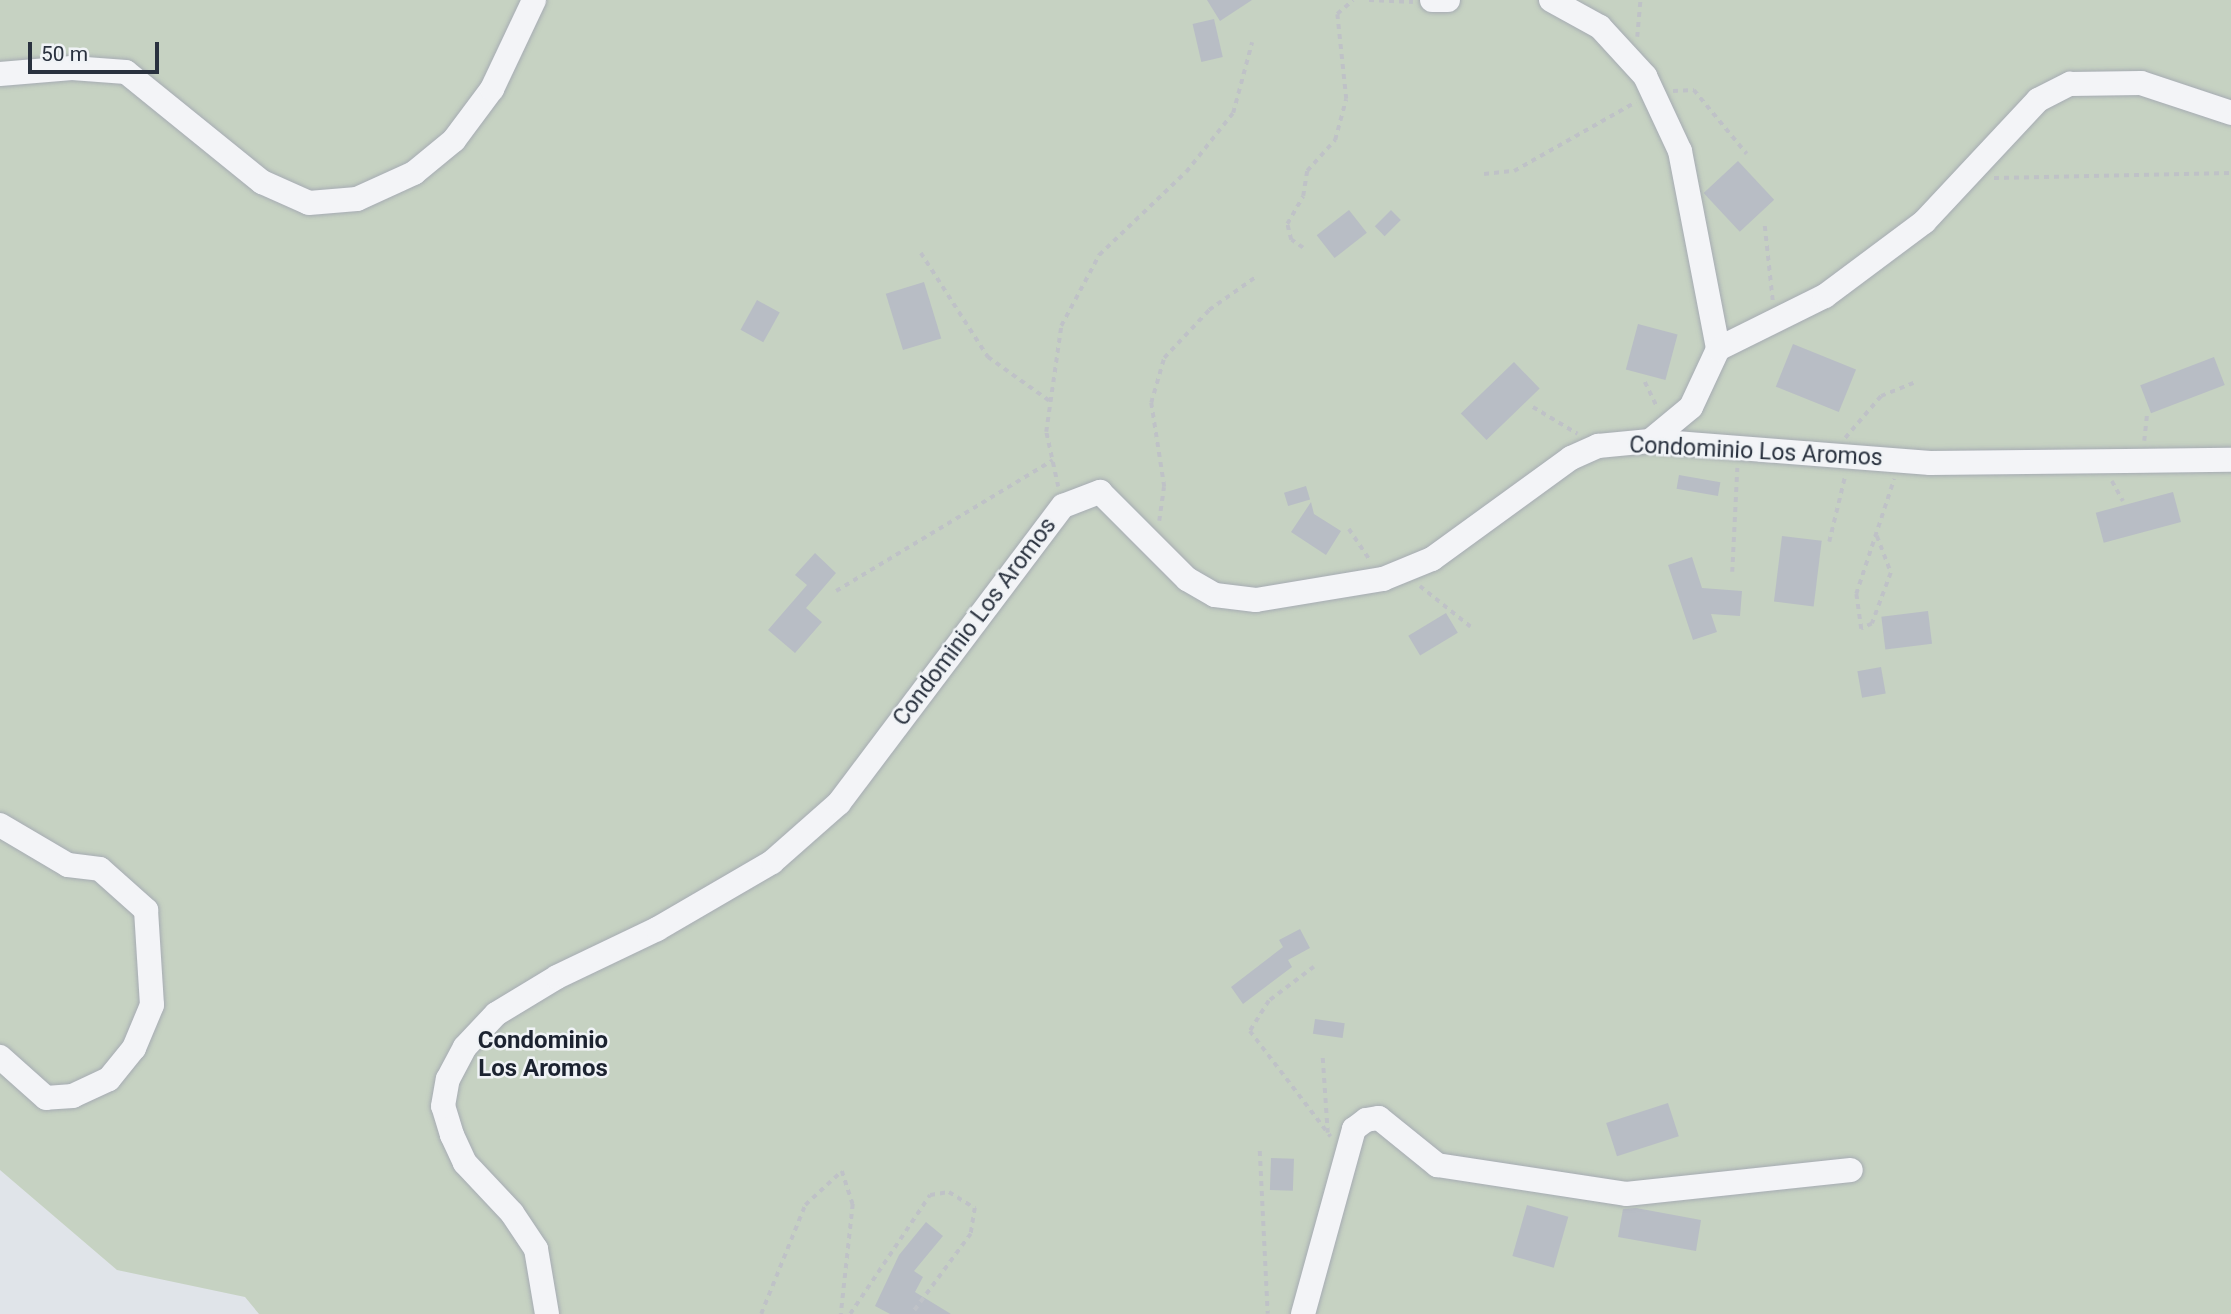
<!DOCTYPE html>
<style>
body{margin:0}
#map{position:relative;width:2231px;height:1314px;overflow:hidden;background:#e0e4e9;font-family:Roboto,sans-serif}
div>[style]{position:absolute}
.green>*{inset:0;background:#c6d2c2}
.building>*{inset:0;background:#b8bdc5;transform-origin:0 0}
.path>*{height:3.5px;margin-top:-1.75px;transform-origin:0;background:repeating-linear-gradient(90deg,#bfc2c7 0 5px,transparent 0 10px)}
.roads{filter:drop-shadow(0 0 2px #a6abb3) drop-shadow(0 0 2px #a6abb3)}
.minor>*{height:24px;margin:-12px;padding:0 12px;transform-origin:12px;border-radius:12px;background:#f3f4f7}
span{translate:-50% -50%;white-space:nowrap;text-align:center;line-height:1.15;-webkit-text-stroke:5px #f0f3f6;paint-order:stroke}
.street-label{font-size:23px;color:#2a323f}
.neighbourhood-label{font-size:24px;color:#1c2330;font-weight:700}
.scale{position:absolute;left:28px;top:42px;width:131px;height:32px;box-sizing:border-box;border:4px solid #2a323f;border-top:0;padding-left:9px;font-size:21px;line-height:24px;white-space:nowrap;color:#2a323f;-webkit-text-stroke:5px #f0f3f6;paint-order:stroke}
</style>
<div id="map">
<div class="green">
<i style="clip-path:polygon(0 0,2231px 0,2231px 1314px,259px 1314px,245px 1297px,117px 1270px,0 1170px)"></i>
</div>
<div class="building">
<i style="clip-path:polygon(1207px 0,1252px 0,1220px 21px)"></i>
<i style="left:1214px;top:19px;width:39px;height:22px;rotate:77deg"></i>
<i style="left:1738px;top:161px;width:53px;height:47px;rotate:47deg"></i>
<i style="left:1349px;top:210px;width:29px;height:41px;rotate:52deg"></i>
<i style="left:1391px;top:210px;width:14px;height:23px;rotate:45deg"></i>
<i style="left:924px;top:282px;width:59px;height:40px;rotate:73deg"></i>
<i style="left:757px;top:300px;width:26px;height:34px;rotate:29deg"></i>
<i style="left:1638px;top:324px;width:41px;height:47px;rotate:15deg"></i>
<i style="left:1793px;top:344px;width:68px;height:46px;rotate:22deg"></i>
<i style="left:2214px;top:357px;width:30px;height:79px;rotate:69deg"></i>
<i style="left:1514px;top:362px;width:37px;height:74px;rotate:46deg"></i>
<i style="left:1679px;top:475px;width:42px;height:14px;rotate:10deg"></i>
<i style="left:1306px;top:486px;width:14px;height:23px;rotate:73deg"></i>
<i style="left:2173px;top:492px;width:31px;height:80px;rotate:75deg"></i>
<i style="clip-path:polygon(1311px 502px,1314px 514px,1341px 531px,1326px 555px,1291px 532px)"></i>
<i style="left:1782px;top:536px;width:40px;height:66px;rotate:7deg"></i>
<i style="clip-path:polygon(815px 553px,836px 573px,806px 608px,822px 622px,795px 653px,768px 630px,807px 585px,795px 575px)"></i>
<i style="clip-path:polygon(1692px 557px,1702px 588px,1742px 591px,1740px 616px,1711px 614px,1717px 632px,1693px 640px,1668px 565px)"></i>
<i style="left:1928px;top:611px;width:33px;height:47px;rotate:83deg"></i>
<i style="left:1446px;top:613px;width:23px;height:44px;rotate:59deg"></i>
<i style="left:1881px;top:667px;width:27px;height:24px;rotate:80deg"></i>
<i style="clip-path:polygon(1300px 929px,1310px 948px,1288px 960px,1292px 967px,1243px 1004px,1231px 987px,1283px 947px,1279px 940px)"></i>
<i style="left:1315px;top:1019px;width:30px;height:15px;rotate:8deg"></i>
<i style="left:1668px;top:1103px;width:35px;height:65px;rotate:72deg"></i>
<i style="left:1271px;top:1158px;width:23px;height:32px;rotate:2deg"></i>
<i style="left:1527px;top:1205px;width:43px;height:53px;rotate:16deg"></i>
<i style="clip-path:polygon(1636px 1208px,1701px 1220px,1696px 1251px,1618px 1237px,1623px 1209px)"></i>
<i style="clip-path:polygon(926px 1222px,943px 1236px,914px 1271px,923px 1277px,915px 1292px,951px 1314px,890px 1314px,875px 1306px,899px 1255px)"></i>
</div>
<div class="path">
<i style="left:1369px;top:0;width:44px;rotate:2.6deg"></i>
<i style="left:1637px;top:37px;width:37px;rotate:-85deg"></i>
<i style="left:1673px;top:91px;width:21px;rotate:-3deg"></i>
<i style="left:1694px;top:90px;width:83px;rotate:50.4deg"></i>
<i style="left:1484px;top:174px;width:30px;rotate:-6deg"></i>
<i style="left:1514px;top:171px;width:140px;rotate:-29.5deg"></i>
<i style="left:1994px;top:178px;width:237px;rotate:-1.2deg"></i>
<i style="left:1765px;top:226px;width:75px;rotate:83.9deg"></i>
<i style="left:1303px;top:248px;width:14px;rotate:-146deg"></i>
<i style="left:1291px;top:240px;width:16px;rotate:-104deg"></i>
<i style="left:1287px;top:224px;width:32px;rotate:-60deg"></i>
<i style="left:1303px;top:196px;width:25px;rotate:-81deg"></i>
<i style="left:1307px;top:171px;width:42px;rotate:-47.9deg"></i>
<i style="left:1335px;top:140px;width:42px;rotate:-75deg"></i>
<i style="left:1346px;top:99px;width:85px;rotate:-96deg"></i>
<i style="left:1337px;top:14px;width:21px;rotate:-41deg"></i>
<i style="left:921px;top:253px;width:124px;rotate:57.2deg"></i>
<i style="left:988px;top:357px;width:77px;rotate:35.5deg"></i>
<i style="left:1645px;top:382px;width:30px;rotate:64deg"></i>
<i style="left:1533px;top:407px;width:52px;rotate:31deg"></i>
<i style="left:1845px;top:438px;width:55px;rotate:-49.4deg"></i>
<i style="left:1881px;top:396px;width:35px;rotate:-22deg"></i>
<i style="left:2144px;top:441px;width:29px;rotate:-84deg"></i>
<i style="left:2112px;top:481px;width:23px;rotate:61deg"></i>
<i style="left:1058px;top:487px;width:56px;rotate:-102.3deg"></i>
<i style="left:1046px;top:432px;width:107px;rotate:-81.9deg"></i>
<i style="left:1061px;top:326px;width:81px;rotate:-61.8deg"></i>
<i style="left:1099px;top:255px;width:120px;rotate:-43.7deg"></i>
<i style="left:1186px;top:172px;width:75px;rotate:-51.5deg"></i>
<i style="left:1233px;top:113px;width:73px;rotate:-75deg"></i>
<i style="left:1159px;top:521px;width:34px;rotate:-82deg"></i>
<i style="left:1164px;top:487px;width:85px;rotate:-98.8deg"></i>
<i style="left:1151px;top:403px;width:47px;rotate:-73.9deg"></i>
<i style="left:1164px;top:358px;width:66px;rotate:-46.8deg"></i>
<i style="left:1209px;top:310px;width:59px;rotate:-35.3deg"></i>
<i style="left:1349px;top:529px;width:37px;rotate:56deg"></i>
<i style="left:1877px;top:536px;width:40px;rotate:69deg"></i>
<i style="left:1891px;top:573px;width:54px;rotate:110.4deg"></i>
<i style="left:1872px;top:624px;width:12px;rotate:156deg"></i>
<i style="left:1861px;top:629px;width:35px;rotate:-98deg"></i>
<i style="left:1856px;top:594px;width:121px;rotate:-71.7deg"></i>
<i style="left:1829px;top:542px;width:68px;rotate:-76.4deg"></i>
<i style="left:1732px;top:572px;width:104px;rotate:-87.2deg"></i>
<i style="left:1420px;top:586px;width:65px;rotate:38.8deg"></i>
<i style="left:836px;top:591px;width:253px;rotate:-31.1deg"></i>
<i style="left:1314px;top:967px;width:56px;rotate:142.9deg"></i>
<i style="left:1269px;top:1001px;width:36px;rotate:122deg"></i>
<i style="left:1250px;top:1031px;width:133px;rotate:52.6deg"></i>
<i style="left:1323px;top:1058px;width:75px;rotate:86.2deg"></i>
<i style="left:1260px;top:1151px;width:163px;rotate:87.2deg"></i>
<i style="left:761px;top:1314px;width:118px;rotate:-68deg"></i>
<i style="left:805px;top:1205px;width:50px;rotate:-42.6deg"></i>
<i style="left:842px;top:1171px;width:35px;rotate:72deg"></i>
<i style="left:853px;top:1204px;width:111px;rotate:96.2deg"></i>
<i style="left:850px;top:1314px;width:143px;rotate:-56.1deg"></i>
<i style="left:930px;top:1195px;width:19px;rotate:-9deg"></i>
<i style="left:949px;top:1192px;width:31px;rotate:32deg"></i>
<i style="left:975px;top:1208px;width:26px;rotate:99deg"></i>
<i style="left:971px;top:1234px;width:99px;rotate:126.4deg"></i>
</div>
<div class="roads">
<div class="minor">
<i style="left:1432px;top:0;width:16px"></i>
<i style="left:1551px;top:0;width:56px;rotate:28.9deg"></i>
<i style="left:1600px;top:27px;width:67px;rotate:47.4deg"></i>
<i style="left:1645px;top:76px;width:83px;rotate:65deg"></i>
<i style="left:1680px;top:151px;width:202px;rotate:79.1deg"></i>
<i style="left:0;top:74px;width:72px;rotate:-4.8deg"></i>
<i style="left:72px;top:68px;width:54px;rotate:4.2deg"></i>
<i style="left:126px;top:72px;width:175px;rotate:39deg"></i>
<i style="left:262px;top:182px;width:51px;rotate:24.1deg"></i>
<i style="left:309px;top:203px;width:48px;rotate:-4.8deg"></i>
<i style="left:357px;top:199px;width:63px;rotate:-24.5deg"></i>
<i style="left:414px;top:173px;width:52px;rotate:-39.5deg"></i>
<i style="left:454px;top:140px;width:64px;rotate:-53.3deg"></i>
<i style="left:492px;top:89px;width:98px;rotate:-64.7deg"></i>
<i style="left:1650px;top:441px;width:53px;rotate:-39.7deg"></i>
<i style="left:1691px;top:407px;width:64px;rotate:-65deg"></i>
<i style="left:1718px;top:349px;width:119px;rotate:-26.4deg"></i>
<i style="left:1825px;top:296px;width:124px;rotate:-36.8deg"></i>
<i style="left:1924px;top:222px;width:167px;rotate:-46.9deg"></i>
<i style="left:2038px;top:100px;width:36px;rotate:-27deg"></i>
<i style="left:2070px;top:84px;width:71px;rotate:-0.8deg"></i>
<i style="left:2141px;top:83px;width:95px;rotate:18.4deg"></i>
<i style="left:0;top:825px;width:79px;rotate:30.5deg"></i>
<i style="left:68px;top:865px;width:32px;rotate:7deg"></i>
<i style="left:100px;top:869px;width:62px;rotate:41.7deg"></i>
<i style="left:146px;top:910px;width:95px;rotate:86.4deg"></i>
<i style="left:152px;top:1005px;width:47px;rotate:112.7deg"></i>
<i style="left:134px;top:1048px;width:40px;rotate:129deg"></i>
<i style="left:109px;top:1079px;width:40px;rotate:155deg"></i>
<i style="left:73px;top:1096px;width:27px;rotate:176deg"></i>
<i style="left:46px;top:1098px;width:62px;rotate:-138.3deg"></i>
<i style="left:547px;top:1314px;width:66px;rotate:-99.6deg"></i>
<i style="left:536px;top:1249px;width:43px;rotate:-123.7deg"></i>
<i style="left:512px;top:1213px;width:69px;rotate:-133.2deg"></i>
<i style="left:465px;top:1163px;width:31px;rotate:-115deg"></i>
<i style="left:452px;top:1135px;width:30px;rotate:-107deg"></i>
<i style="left:443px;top:1106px;width:27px;rotate:-80deg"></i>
<i style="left:448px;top:1079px;width:36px;rotate:-62deg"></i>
<i style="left:465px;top:1047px;width:45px;rotate:-46.8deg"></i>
<i style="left:496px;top:1014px;width:71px;rotate:-31.2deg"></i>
<i style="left:557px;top:977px;width:111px;rotate:-25.6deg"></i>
<i style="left:657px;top:929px;width:133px;rotate:-30.2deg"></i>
<i style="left:772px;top:862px;width:89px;rotate:-41.4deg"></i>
<i style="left:839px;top:803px;width:372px;rotate:-53deg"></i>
<i style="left:1063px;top:506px;width:40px;rotate:-21deg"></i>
<i style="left:1100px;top:492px;width:123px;rotate:45deg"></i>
<i style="left:1187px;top:579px;width:32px;rotate:30deg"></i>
<i style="left:1215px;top:595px;width:41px;rotate:7deg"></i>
<i style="left:1256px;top:600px;width:129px;rotate:-9.4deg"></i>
<i style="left:1383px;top:579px;width:53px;rotate:-22.2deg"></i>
<i style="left:1432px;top:559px;width:172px;rotate:-36deg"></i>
<i style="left:1571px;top:458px;width:30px;rotate:-24deg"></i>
<i style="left:1598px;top:446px;width:52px;rotate:-5.5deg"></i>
<i style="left:1650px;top:441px;width:281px;rotate:4.5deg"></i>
<i style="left:1930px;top:463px;width:301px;rotate:-0.6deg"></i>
<i style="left:1303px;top:1314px;width:192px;rotate:-74.6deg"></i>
<i style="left:1354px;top:1129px;width:15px;rotate:-37deg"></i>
<i style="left:1366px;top:1120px;width:13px;rotate:-9deg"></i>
<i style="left:1379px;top:1118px;width:75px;rotate:39deg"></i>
<i style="left:1437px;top:1165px;width:191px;rotate:8.7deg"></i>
<i style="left:1626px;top:1194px;width:226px;rotate:-6.1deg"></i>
</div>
</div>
<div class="street-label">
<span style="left:1756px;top:452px;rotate:3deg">Condominio Los Aromos</span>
<span style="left:975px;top:622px;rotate:-53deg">Condominio Los Aromos</span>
</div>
<div class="neighbourhood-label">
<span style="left:543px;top:1055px">Condominio<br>Los Aromos</span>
</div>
<div class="scale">50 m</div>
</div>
